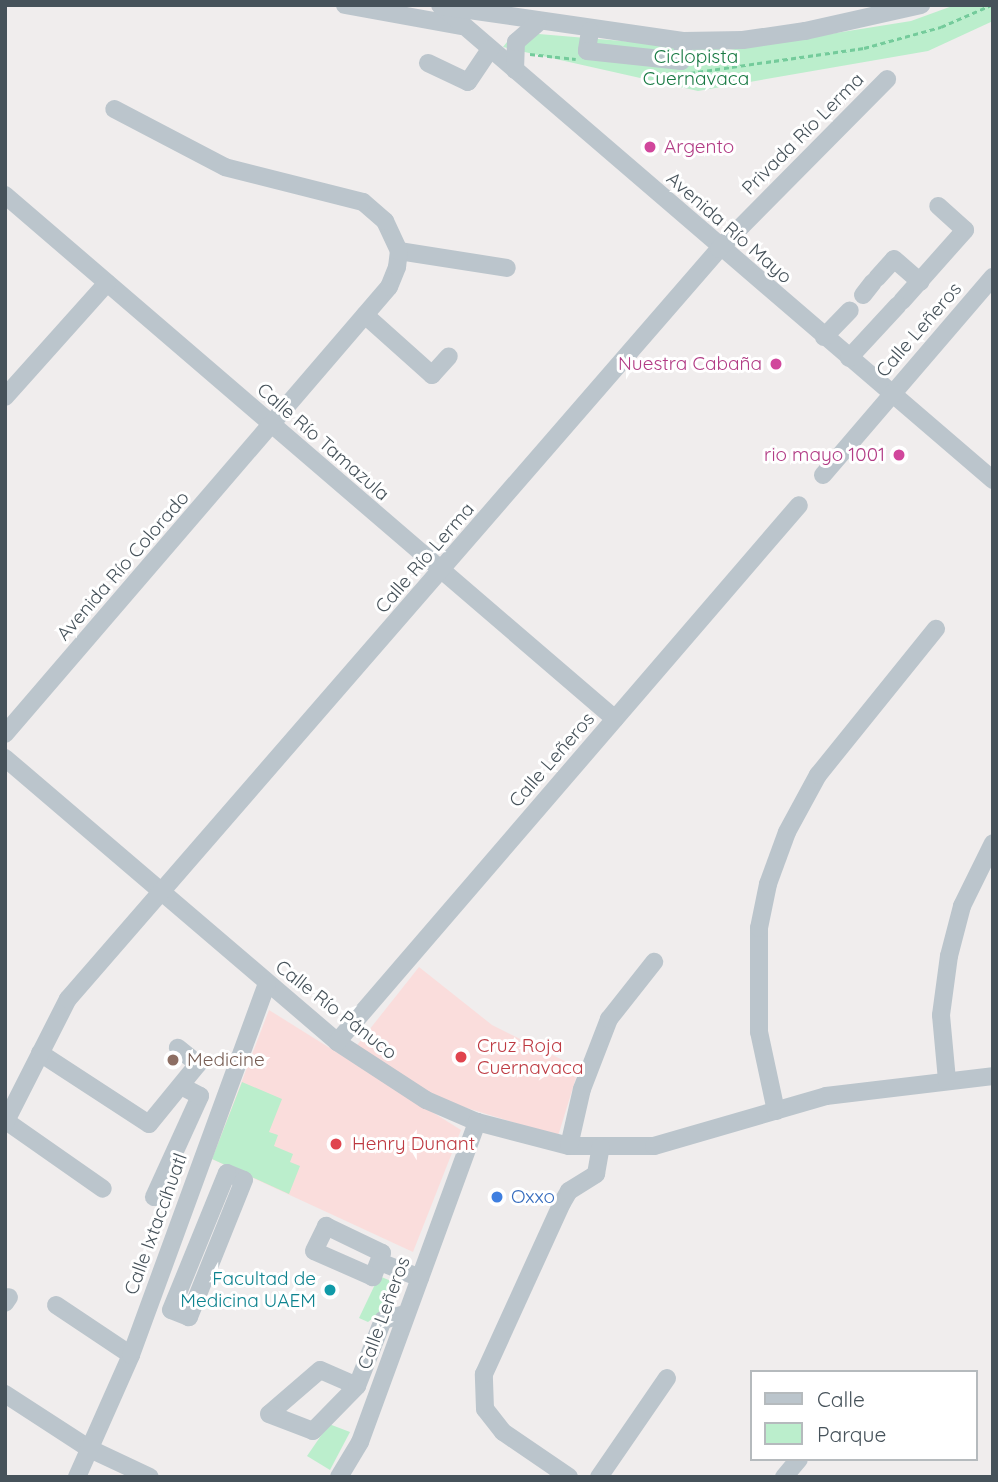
<!DOCTYPE html>
<meta charset="utf-8">
<style>
body{margin:0}
#map{position:relative;width:998px;height:1482px;overflow:hidden;background:#f0eded;font-family:Quicksand,sans-serif}
div>[style]{position:absolute}
.medical>*{inset:0;background:#fadddc}
.green>*{inset:0;background:#bec}
.path>*{height:2.5px;margin-top:-1.25px;transform-origin:0;background:repeating-linear-gradient(90deg,#74cb9b 0 5px,transparent 0 8.5px)}
.minor>*{height:18px;margin:-9px;padding:0 9px;transform-origin:9px;border-radius:9px;background:#bbc5cc}
.dots>*{width:19px;height:19px;translate:-50% -50%;box-sizing:border-box;border:4px solid #fff;border-radius:50%}
span{translate:-50% -50%;white-space:nowrap;text-align:center;line-height:1.15;-webkit-text-stroke:6px #fff;paint-order:stroke}
.park-label{font-size:19px;color:#187a43}
.street-label{font-size:19px;color:#46525a}
.hotel-label{font-size:19px;color:#b23c85}
.left{translate:0 -50%;text-align:left}
.right{translate:-100% -50%;text-align:right}
.health-label{font-size:19px;color:#be3a42}
.education-label{font-size:19px;color:#785e54}
.shop-label{font-size:19px;color:#366cbe}
.culture-label{font-size:19px;color:#0d838f}
.frame{position:absolute;inset:0;border:7px solid #46525a;pointer-events:none}
.legend{position:absolute;left:750px;top:1370px;width:228px;height:91px;box-sizing:border-box;background:#fff;border:2px solid #b5babd;margin:0;padding:9px 12px;list-style:none;font-size:21px;color:#46525a}
.legend li{display:flex;align-items:center;gap:14px;height:35px}
.legend b{width:35px;border:2px solid #b5babd}
</style>
<div id="map">
<div class="medical">
<i style="clip-path:polygon(419px 967px,492px 1025px,579px 1068px,558px 1136px,434px 1098px,354px 1049px)"></i>
<i style="clip-path:polygon(269px 1010px,461px 1130px,413px 1252px,212px 1159px)"></i>
</div>
<div class="green">
<i style="clip-path:polygon(955px 5px,993px 5px,993px 21px,928px 51px,698px 91px,503px 47px,515px 32px,729px 50px,911px 21px)"></i>
<i style="clip-path:polygon(242px 1082px,282px 1099px,269px 1132px,278px 1135px,274px 1146px,293px 1154px,290px 1162px,300px 1166px,289px 1194px,212px 1159px)"></i>
<i style="clip-path:polygon(379px 1276px,396px 1283px,393px 1302px,368px 1322px,359px 1318px)"></i>
<i style="clip-path:polygon(329px 1424px,350px 1432px,330px 1470px,307px 1456px)"></i>
</div>
<div class="path">
<i style="left:530px;top:54px;width:46px;rotate:6.2deg"></i>
<i style="left:690px;top:73px;width:176px;rotate:-8.2deg"></i>
<i style="left:864px;top:48px;width:80px;rotate:-15.3deg"></i>
<i style="left:941px;top:27px;width:55px;rotate:-23.7deg"></i>
</div>
<div class="minor">
<i style="left:345px;top:5px;width:119px;rotate:10.2deg"></i>
<i style="left:440px;top:5px;width:729px;rotate:40.66deg"></i>
<i style="left:441px;top:6px;width:246px;rotate:8.2deg"></i>
<i style="left:684px;top:41px;width:59px;rotate:-1deg"></i>
<i style="left:743px;top:40px;width:63px;rotate:-8.3deg"></i>
<i style="left:805px;top:31px;width:119px;rotate:-12.6deg"></i>
<i style="left:590px;top:31px;width:20px;rotate:99deg"></i>
<i style="left:587px;top:51px;width:95px;rotate:6.1deg"></i>
<i style="left:681px;top:61px;width:20px;rotate:-81deg"></i>
<i style="left:428px;top:63px;width:44px;rotate:25.4deg"></i>
<i style="left:468px;top:82px;width:40px;rotate:-56deg"></i>
<i style="left:515px;top:70px;width:28px;rotate:-88deg"></i>
<i style="left:516px;top:42px;width:29px;rotate:-41deg"></i>
<i style="left:5px;top:195px;width:804px;rotate:40.66deg"></i>
<i style="left:399px;top:251px;width:109px;rotate:8.9deg"></i>
<i style="left:877px;top:278px;width:25px;rotate:-48deg"></i>
<i style="left:894px;top:259px;width:35px;rotate:41deg"></i>
<i style="left:863px;top:295px;width:16px;rotate:-52deg"></i>
<i style="left:902px;top:301px;width:95px;rotate:-48.4deg"></i>
<i style="left:965px;top:230px;width:36px;rotate:-138deg"></i>
<i style="left:365px;top:315px;width:90px;rotate:41.8deg"></i>
<i style="left:432px;top:375px;width:25px;rotate:-48deg"></i>
<i style="left:824px;top:337px;width:37px;rotate:-46deg"></i>
<i style="left:849px;top:358px;width:72px;rotate:-47.2deg"></i>
<i style="left:5px;top:397px;width:153px;rotate:-48.2deg"></i>
<i style="left:823px;top:475px;width:261px;rotate:-49.4deg"></i>
<i style="left:5px;top:734px;width:589px;rotate:-49.34deg"></i>
<i style="left:389px;top:287px;width:22px;rotate:-68deg"></i>
<i style="left:397px;top:267px;width:16px;rotate:-83deg"></i>
<i style="left:399px;top:251px;width:33px;rotate:-115deg"></i>
<i style="left:385px;top:221px;width:29px;rotate:-139deg"></i>
<i style="left:363px;top:202px;width:142px;rotate:-165.8deg"></i>
<i style="left:225px;top:167px;width:125px;rotate:-152.4deg"></i>
<i style="left:5px;top:758px;width:437px;rotate:40.5deg"></i>
<i style="left:337px;top:1042px;width:106px;rotate:33.1deg"></i>
<i style="left:426px;top:1100px;width:56px;rotate:23.3deg"></i>
<i style="left:477px;top:1122px;width:95px;rotate:14.6deg"></i>
<i style="left:569px;top:1146px;width:85px"></i>
<i style="left:654px;top:1146px;width:179px;rotate:-16.2deg"></i>
<i style="left:826px;top:1096px;width:168px;rotate:-6.8deg"></i>
<i style="left:337px;top:1042px;width:708px;rotate:-49.29deg"></i>
<i style="left:40px;top:1053px;width:130px;rotate:33.1deg"></i>
<i style="left:149px;top:1124px;width:77px;rotate:-50.8deg"></i>
<i style="left:198px;top:1064px;width:26px;rotate:-141deg"></i>
<i style="left:947px;top:1080px;width:65px;rotate:-95.3deg"></i>
<i style="left:941px;top:1015px;width:60px;rotate:-82.3deg"></i>
<i style="left:949px;top:956px;width:52px;rotate:-75.4deg"></i>
<i style="left:962px;top:906px;width:70px;rotate:-63.8deg"></i>
<i style="left:776px;top:1111px;width:81px;rotate:-102.1deg"></i>
<i style="left:759px;top:1032px;width:104px;rotate:-90deg"></i>
<i style="left:759px;top:928px;width:45px;rotate:-78.4deg"></i>
<i style="left:768px;top:884px;width:55px;rotate:-69.9deg"></i>
<i style="left:787px;top:832px;width:65px;rotate:-61.5deg"></i>
<i style="left:818px;top:775px;width:188px;rotate:-51.1deg"></i>
<i style="left:6px;top:1121px;width:118px;rotate:35deg"></i>
<i style="left:5px;top:1123px;width:139px;rotate:-63.1deg"></i>
<i style="left:68px;top:999px;width:993px;rotate:-49.04deg"></i>
<i style="left:719px;top:249px;width:239px;rotate:-45.3deg"></i>
<i style="left:569px;top:1146px;width:58px;rotate:-77.2deg"></i>
<i style="left:582px;top:1089px;width:75px;rotate:-68.9deg"></i>
<i style="left:609px;top:1019px;width:73px;rotate:-51.7deg"></i>
<i style="left:227px;top:1173px;width:18px;rotate:22deg"></i>
<i style="left:244px;top:1180px;width:148px;rotate:111.9deg"></i>
<i style="left:189px;top:1317px;width:19px;rotate:-159deg"></i>
<i style="left:171px;top:1310px;width:148px;rotate:-67.8deg"></i>
<i style="left:154px;top:1197px;width:111px;rotate:-65.5deg"></i>
<i style="left:200px;top:1096px;width:21px;rotate:-152deg"></i>
<i style="left:326px;top:1226px;width:62px;rotate:25.7deg"></i>
<i style="left:382px;top:1253px;width:26px;rotate:111deg"></i>
<i style="left:373px;top:1277px;width:64px;rotate:-156.2deg"></i>
<i style="left:314px;top:1251px;width:28px;rotate:-64deg"></i>
<i style="left:380px;top:1262px;width:43px;rotate:21.8deg"></i>
<i style="left:5px;top:1303px;width:7px;rotate:-56deg"></i>
<i style="left:56px;top:1305px;width:90px;rotate:33.7deg"></i>
<i style="left:357px;top:1386px;width:40px;rotate:-156.6deg"></i>
<i style="left:320px;top:1370px;width:67px;rotate:139.2deg"></i>
<i style="left:269px;top:1414px;width:47px;rotate:21.1deg"></i>
<i style="left:313px;top:1431px;width:63px;rotate:-45.6deg"></i>
<i style="left:357px;top:1386px;width:71px;rotate:-68.5deg"></i>
<i style="left:383px;top:1320px;width:24px;rotate:-15deg"></i>
<i style="left:5px;top:1394px;width:99px;rotate:33deg"></i>
<i style="left:88px;top:1448px;width:68px;rotate:25.1deg"></i>
<i style="left:77px;top:1477px;width:133px;rotate:-66.1deg"></i>
<i style="left:131px;top:1355px;width:395px;rotate:-69.9deg"></i>
<i style="left:339px;top:1477px;width:41px;rotate:-59deg"></i>
<i style="left:360px;top:1442px;width:341px;rotate:-69.9deg"></i>
<i style="left:569px;top:1477px;width:80px;rotate:-145.7deg"></i>
<i style="left:503px;top:1432px;width:29px;rotate:-128deg"></i>
<i style="left:485px;top:1409px;width:35px;rotate:-92deg"></i>
<i style="left:484px;top:1374px;width:188px;rotate:-65.5deg"></i>
<i style="left:562px;top:1203px;width:14px;rotate:-60deg"></i>
<i style="left:569px;top:1191px;width:32px;rotate:-32deg"></i>
<i style="left:596px;top:1174px;width:27px;rotate:-80deg"></i>
<i style="left:599px;top:1477px;width:120px;rotate:-55.5deg"></i>
<i style="left:784px;top:1477px;width:23px;rotate:-50deg"></i>
</div>
<div class="dots">
<i style="left:650px;top:147px;background:#d1479c"></i>
<i style="left:776px;top:364px;background:#d1479c"></i>
<i style="left:899px;top:455px;background:#d1479c"></i>
<i style="left:461px;top:1057px;background:#e0444e"></i>
<i style="left:173px;top:1060px;background:#8d6e63"></i>
<i style="left:336px;top:1144px;background:#e0444e"></i>
<i style="left:497px;top:1197px;background:#3f7fe0"></i>
<i style="left:330px;top:1290px;background:#0f9aa8"></i>
</div>
<div class="park-label">
<span style="left:696px;top:68px">Ciclopista<br>Cuernavaca</span>
</div>
<div class="street-label">
<span style="left:803px;top:134px;rotate:-45deg">Privada Río Lerma</span>
<span style="left:729px;top:228px;rotate:41deg">Avenida Río Mayo</span>
<span style="left:919px;top:330px;rotate:-49deg">Calle Leñeros</span>
<span style="left:323px;top:442px;rotate:41deg">Calle Río Tamazula</span>
<span style="left:425px;top:558px;rotate:-49deg">Calle Río Lerma</span>
<span style="left:123px;top:566px;rotate:-49deg">Avenida Río Colorado</span>
<span style="left:552px;top:760px;rotate:-49deg">Calle Leñeros</span>
<span style="left:336px;top:1010px;rotate:38deg">Calle Río Pánuco</span>
<span style="left:156px;top:1224px;rotate:-70deg">Calle Ixtaccíhuatl</span>
<span style="left:384px;top:1313px;rotate:-70deg">Calle Leñeros</span>
</div>
<div class="hotel-label">
<span class="left" style="left:664px;top:147px">Argento</span>
<span class="right" style="left:762px;top:364px">Nuestra Cabaña</span>
<span class="right" style="left:885px;top:455px">rio mayo 1001</span>
</div>
<div class="health-label">
<span class="left" style="left:477px;top:1057px">Cruz Roja<br>Cuernavaca</span>
<span class="left" style="left:352px;top:1144px">Henry Dunant</span>
</div>
<div class="education-label">
<span class="left" style="left:187px;top:1060px">Medicine</span>
</div>
<div class="shop-label">
<span class="left" style="left:511px;top:1197px">Oxxo</span>
</div>
<div class="culture-label">
<span class="right" style="left:316px;top:1290px">Facultad de<br>Medicina UAEM</span>
</div>
<div class="frame"></div>
<ul class="legend">
<li><b style="height:9px;background:#bbc5cc"></b>Calle</li>
<li><b style="height:19px;background:#bec"></b>Parque</li>
</ul>
</div>
